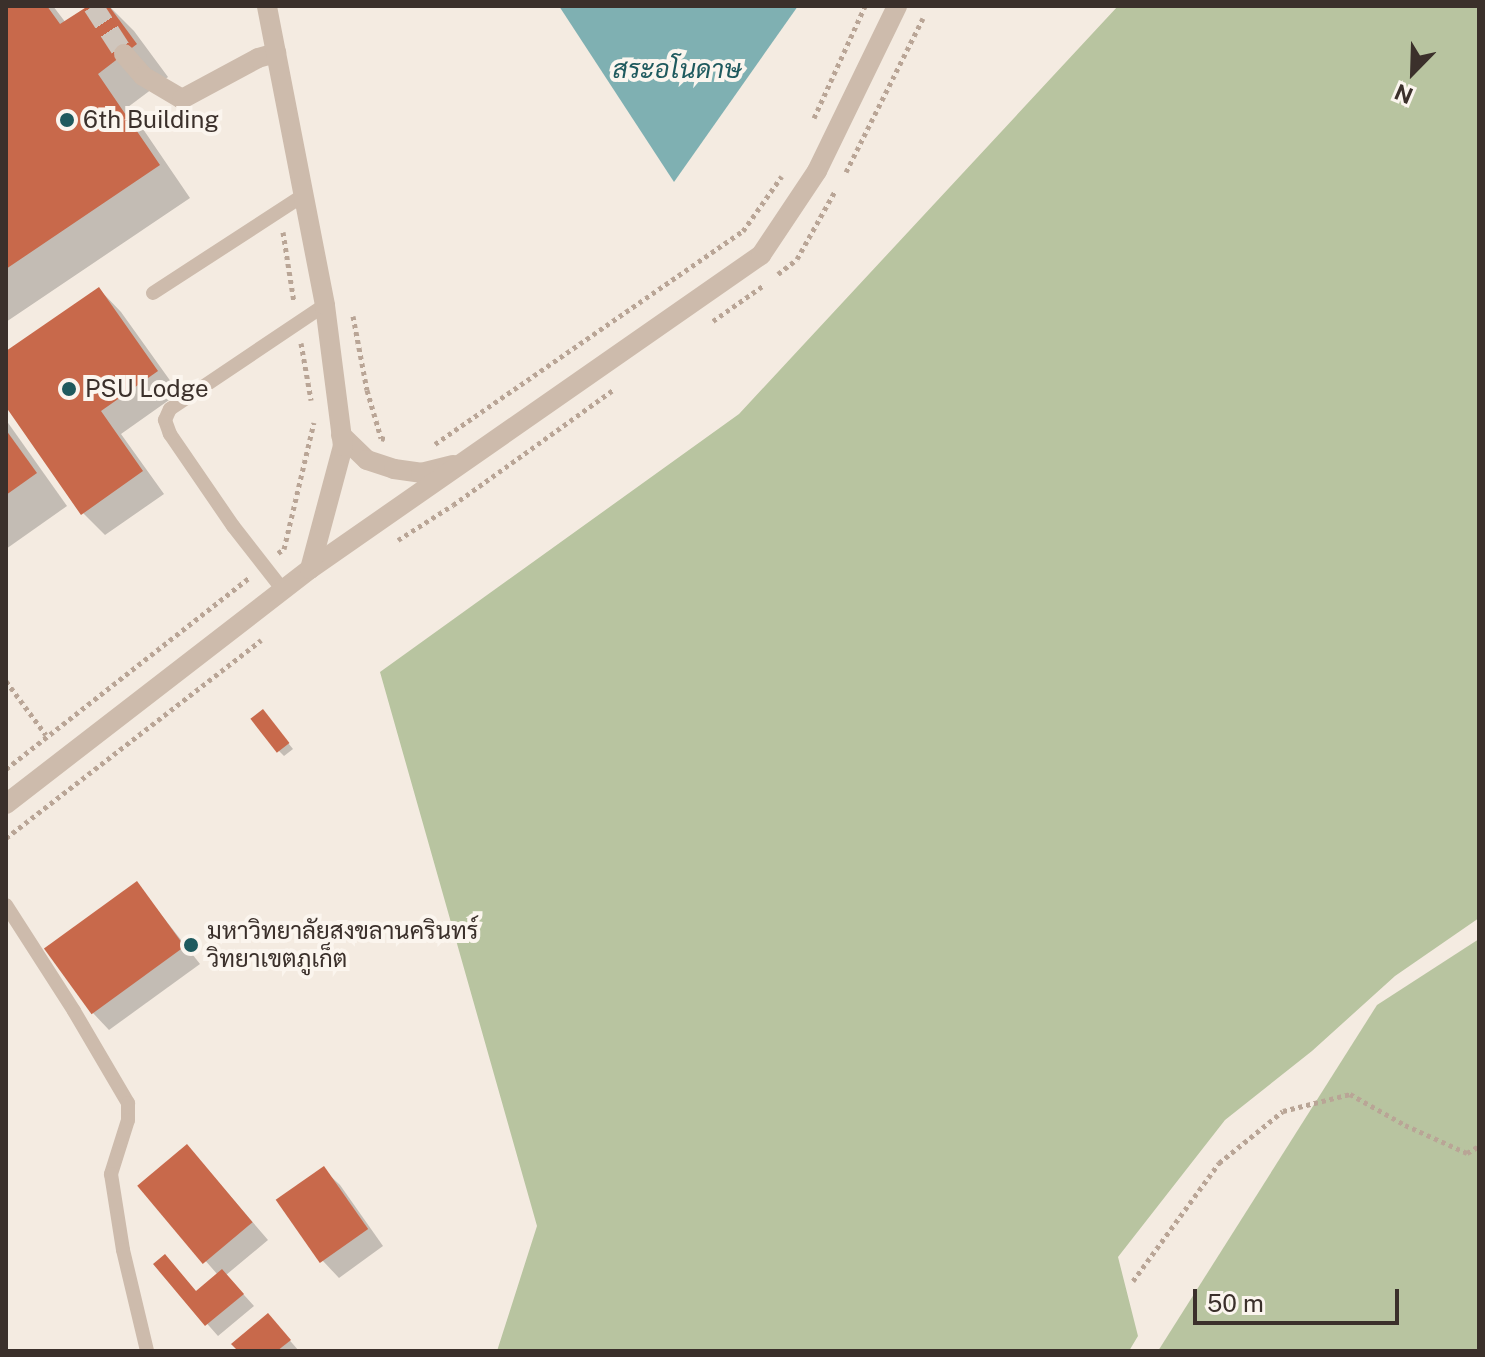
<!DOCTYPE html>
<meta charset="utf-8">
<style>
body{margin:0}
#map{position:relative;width:1485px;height:1357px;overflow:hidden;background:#f4ebe1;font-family:"Public Sans",Sarabun,sans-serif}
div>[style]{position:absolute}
.green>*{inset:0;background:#b8c4a0}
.water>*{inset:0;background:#7fb0b2}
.shadow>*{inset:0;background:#0003}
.building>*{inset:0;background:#c8694b;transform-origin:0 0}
.minor-tunnel>*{height:20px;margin-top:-10px;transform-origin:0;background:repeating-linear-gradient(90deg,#cfc6bd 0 20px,transparent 0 30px)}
.path>*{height:5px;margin-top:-2.5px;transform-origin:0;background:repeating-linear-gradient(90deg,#b9a596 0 4px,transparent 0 8px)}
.service>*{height:14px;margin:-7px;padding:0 7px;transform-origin:7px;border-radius:7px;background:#cdbbac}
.minor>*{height:20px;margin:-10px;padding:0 10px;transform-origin:10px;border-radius:10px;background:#cdbbac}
.dots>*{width:22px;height:22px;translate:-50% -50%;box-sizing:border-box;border:4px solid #fbf5ee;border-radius:50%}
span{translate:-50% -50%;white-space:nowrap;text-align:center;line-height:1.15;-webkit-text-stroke:8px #fbf5ee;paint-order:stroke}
.poi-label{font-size:24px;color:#3b302b}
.left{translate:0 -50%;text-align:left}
.water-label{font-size:26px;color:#1f5a5e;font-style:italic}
.frame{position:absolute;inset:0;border:8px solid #3b302b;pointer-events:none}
.north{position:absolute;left:1373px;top:32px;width:80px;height:80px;-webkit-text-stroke:6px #fbf5ee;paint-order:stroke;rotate:203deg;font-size:22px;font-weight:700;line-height:32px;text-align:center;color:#3b302b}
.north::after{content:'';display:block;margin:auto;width:28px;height:36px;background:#3b302b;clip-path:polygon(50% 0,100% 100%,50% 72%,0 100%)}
.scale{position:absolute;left:1193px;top:1289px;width:206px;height:36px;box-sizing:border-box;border:4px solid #3b302b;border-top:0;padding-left:10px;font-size:24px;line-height:28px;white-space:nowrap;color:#3b302b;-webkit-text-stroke:6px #fbf5ee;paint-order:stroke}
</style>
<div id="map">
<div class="green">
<i style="clip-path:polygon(1118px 6px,1479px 6px,1479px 918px,1395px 976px,1312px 1051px,1225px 1120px,1118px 1257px,1138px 1336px,1129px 1351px,497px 1351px,537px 1226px,380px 672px,739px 414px)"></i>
<i style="clip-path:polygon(1479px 939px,1479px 1351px,1158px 1351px,1377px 1005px)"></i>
</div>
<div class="water">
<i style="clip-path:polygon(559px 6px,798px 6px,674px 182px)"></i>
</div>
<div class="shadow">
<i style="clip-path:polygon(6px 6px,53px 6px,66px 23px,92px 6px,109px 6px,134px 31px,168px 77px,128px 107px,190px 198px,6px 322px)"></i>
<i style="clip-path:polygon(99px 289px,121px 312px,179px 393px,121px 434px,164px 494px,105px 535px,83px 513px,6px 404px,6px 354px)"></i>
<i style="clip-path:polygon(6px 420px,67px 506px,6px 549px)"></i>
<i style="clip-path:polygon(267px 717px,293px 749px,284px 756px,279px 751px)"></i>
<i style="clip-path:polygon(137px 884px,200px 964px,109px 1030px,93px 1013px)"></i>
<i style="clip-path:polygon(203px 1164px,268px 1240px,226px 1275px,254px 1306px,218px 1336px,155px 1265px,197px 1293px,218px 1275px,140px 1186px)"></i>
<i style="clip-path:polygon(323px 1169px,340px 1185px,383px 1246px,339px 1278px,323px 1261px,279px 1200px)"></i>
<i style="clip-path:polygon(278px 1327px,299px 1351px,240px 1351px)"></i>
</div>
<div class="building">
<i style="clip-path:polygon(6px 6px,47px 6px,60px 24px,88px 6px,109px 6px,137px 44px,98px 74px,160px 165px,6px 269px)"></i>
<i style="clip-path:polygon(99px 287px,158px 371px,101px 411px,143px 471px,81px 515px,6px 407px,6px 351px)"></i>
<i style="clip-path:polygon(6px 430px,37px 473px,6px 495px)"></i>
<i style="left:263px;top:709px;width:43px;height:16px;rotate:52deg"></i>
<i style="left:137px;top:881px;width:81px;height:115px;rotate:54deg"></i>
<i style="left:187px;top:1144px;width:102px;height:65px;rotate:50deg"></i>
<i style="left:324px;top:1166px;width:77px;height:59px;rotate:55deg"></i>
<i style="clip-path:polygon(165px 1254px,196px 1291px,222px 1269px,244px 1294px,205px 1326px,153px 1264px)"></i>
<i style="clip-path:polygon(268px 1313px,291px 1340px,277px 1351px,238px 1351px,231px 1344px)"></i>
</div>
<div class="minor-tunnel">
<i style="left:93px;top:6px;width:57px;rotate:57.1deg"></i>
</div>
<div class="path">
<i style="left:814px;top:118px;width:123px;rotate:-65.5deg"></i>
<i style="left:846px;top:172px;width:172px;rotate:-63.4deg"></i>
<i style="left:283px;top:232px;width:71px;rotate:81.1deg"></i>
<i style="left:778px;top:274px;width:24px;rotate:-38deg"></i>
<i style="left:797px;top:259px;width:78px;rotate:-60.8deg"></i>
<i style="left:353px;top:316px;width:75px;rotate:79.3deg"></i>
<i style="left:367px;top:390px;width:50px;rotate:73.7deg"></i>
<i style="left:381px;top:438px;width:4px;rotate:14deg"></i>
<i style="left:713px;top:321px;width:62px;rotate:-35.2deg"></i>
<i style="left:301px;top:343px;width:58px;rotate:80deg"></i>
<i style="left:435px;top:444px;width:374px;rotate:-34.7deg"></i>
<i style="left:743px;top:231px;width:67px;rotate:-54.7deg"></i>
<i style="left:398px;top:540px;width:65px;rotate:-32.5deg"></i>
<i style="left:453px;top:505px;width:197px;rotate:-35.7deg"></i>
<i style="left:278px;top:553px;width:7px;rotate:-34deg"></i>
<i style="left:284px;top:549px;width:130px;rotate:-76.7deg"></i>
<i style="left:6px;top:681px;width:67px;rotate:53.5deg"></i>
<i style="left:6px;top:769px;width:309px;rotate:-38.2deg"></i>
<i style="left:6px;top:838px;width:323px;rotate:-37.8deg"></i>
<i style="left:1133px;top:1281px;width:146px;rotate:-53.9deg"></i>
<i style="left:1219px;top:1163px;width:82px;rotate:-39.1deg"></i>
<i style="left:1283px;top:1111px;width:69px;rotate:-14.2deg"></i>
<i style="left:1350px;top:1094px;width:63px;rotate:29.4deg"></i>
<i style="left:1405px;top:1125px;width:68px;rotate:24.3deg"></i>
<i style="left:1467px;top:1153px;width:14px;rotate:-30deg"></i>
</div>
<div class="service">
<i style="left:153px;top:293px;width:180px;rotate:-33deg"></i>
<i style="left:283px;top:590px;width:81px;rotate:-128deg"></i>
<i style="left:233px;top:526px;width:112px;rotate:-124.4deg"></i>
<i style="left:170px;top:434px;width:15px;rotate:-110deg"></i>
<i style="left:165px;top:420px;width:12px;rotate:-66deg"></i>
<i style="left:170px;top:409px;width:187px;rotate:-33.9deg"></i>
<i style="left:6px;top:905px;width:126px;rotate:57.3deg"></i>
<i style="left:74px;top:1011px;width:107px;rotate:59.6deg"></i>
<i style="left:128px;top:1103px;width:17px;rotate:90deg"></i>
<i style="left:128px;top:1120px;width:57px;rotate:107.5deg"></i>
<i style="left:111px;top:1174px;width:77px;rotate:81deg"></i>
<i style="left:123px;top:1250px;width:104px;rotate:76.6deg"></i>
</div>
<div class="minor">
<i style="left:124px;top:54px;width:29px;rotate:49deg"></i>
<i style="left:143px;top:76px;width:45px;rotate:30.5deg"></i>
<i style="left:182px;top:99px;width:86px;rotate:-28.3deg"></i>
<i style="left:258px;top:58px;width:19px;rotate:-16deg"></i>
<i style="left:341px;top:435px;width:36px;rotate:44deg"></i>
<i style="left:367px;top:460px;width:28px;rotate:18deg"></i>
<i style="left:394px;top:469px;width:27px;rotate:8deg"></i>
<i style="left:421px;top:473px;width:33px;rotate:-14deg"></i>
<i style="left:310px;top:569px;width:550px;rotate:-34.85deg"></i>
<i style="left:761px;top:255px;width:101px;rotate:-56.3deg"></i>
<i style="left:817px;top:171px;width:183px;rotate:-64.1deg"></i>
<i style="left:6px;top:804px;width:384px;rotate:-37.7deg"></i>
<i style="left:310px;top:569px;width:127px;rotate:-75deg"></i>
<i style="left:343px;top:446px;width:142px;rotate:-97.3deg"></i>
<i style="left:325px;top:305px;width:305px;rotate:-101deg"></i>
</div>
<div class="dots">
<i style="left:67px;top:120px;background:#1f5a5e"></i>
<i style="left:69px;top:389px;background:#1f5a5e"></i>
<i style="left:191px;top:945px;background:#1f5a5e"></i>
</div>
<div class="poi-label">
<span class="left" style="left:83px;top:120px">6th Building</span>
<span class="left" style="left:85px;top:389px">PSU Lodge</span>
<span class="left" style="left:207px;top:945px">มหาวิทยาลัยสงขลานครินทร์<br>วิทยาเขตภูเก็ต</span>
</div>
<div class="water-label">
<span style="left:677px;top:69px">สระอโนดาษ</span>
</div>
<div class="frame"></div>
<div class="north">N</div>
<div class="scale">50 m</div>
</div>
